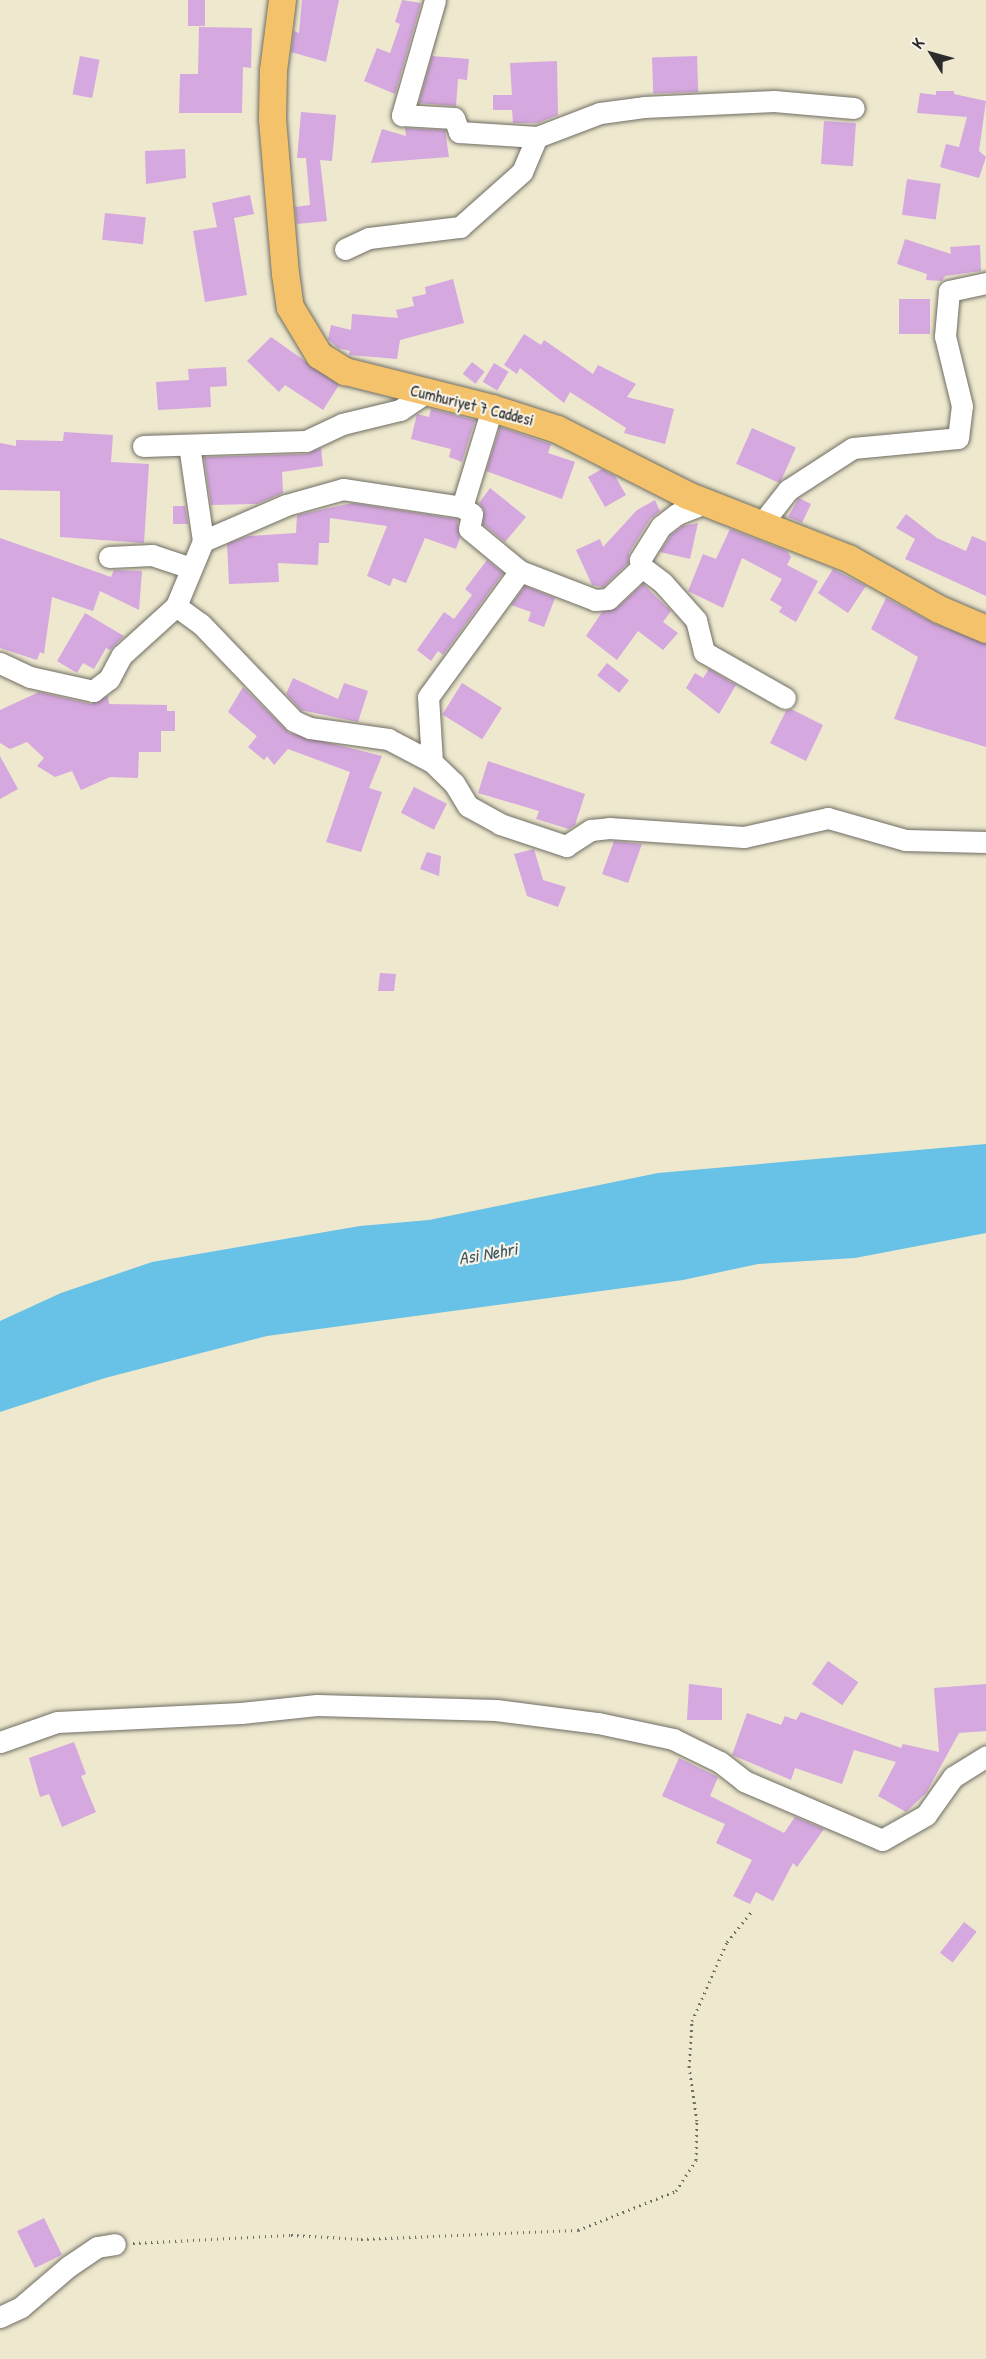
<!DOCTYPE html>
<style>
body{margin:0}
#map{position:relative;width:986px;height:2359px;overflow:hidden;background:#eee8ce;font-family:"Patrick Hand",sans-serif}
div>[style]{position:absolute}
.water>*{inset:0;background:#68c1e6}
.building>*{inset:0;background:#d5a8df;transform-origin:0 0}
.path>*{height:3px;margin-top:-1.5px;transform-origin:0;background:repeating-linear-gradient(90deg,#6f6d64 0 1.5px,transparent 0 6px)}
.roads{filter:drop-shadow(0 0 2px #6f6d64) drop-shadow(0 0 2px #6f6d64)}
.minor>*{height:21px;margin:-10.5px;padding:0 10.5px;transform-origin:10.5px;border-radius:10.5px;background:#fff}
.major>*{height:27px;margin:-13.5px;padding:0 13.5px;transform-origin:13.5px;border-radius:13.5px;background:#f3c26a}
span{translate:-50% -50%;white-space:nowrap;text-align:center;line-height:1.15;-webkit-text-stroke:4.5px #f7f3e8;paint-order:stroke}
.street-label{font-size:16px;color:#2b2b2b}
.water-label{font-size:18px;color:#3d5863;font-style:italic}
.north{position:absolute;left:902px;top:24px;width:60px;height:60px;-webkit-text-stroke:4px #f7f3e8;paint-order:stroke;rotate:307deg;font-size:16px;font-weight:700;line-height:24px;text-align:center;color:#2b2b2b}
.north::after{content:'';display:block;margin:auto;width:21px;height:27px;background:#2b2b2b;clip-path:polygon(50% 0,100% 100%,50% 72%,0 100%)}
</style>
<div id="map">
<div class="water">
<i style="clip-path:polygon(986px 1144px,986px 1233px,855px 1258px,758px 1264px,683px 1280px,267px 1336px,105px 1378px,0 1412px,0 1321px,61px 1293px,152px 1262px,360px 1226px,429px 1220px,658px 1173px)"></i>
</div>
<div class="building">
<i style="left:188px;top:0;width:17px;height:26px"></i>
<i style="clip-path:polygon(302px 0,339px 0,326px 62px,291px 52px,294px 31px,299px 33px)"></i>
<i style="clip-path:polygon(402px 0,421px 3px,395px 94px,364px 81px,377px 48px,390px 53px,400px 24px,395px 22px)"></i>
<i style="clip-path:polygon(199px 27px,252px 28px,251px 68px,243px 67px,242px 113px,179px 113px,180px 74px,198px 74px)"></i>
<i style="left:80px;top:56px;width:20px;height:39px;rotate:11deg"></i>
<i style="clip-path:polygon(432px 56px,469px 59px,467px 80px,458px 79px,456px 106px,419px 103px)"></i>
<i style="left:697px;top:56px;width:36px;height:45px;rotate:88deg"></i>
<i style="clip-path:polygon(557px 61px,558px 115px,538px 123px,513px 123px,512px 110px,493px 110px,493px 95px,512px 95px,510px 63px)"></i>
<i style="clip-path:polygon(936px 91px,954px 91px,954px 94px,986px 101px,979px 151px,986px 157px,979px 178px,940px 167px,946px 144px,959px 147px,967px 117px,917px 113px,920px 93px,936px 95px)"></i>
<i style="clip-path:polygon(301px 112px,336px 115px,332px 161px,320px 160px,327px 221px,297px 224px,295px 207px,310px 205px,306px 158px,297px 158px)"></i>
<i style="left:824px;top:121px;width:32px;height:43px;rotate:4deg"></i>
<i style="clip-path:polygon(405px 128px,445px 130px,449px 157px,371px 163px,382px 129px,406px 136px)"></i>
<i style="clip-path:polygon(185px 149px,186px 178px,146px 184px,145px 151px)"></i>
<i style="left:907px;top:179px;width:34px;height:36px;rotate:8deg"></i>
<i style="clip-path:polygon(250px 195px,254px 214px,234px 218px,247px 295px,205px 302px,193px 231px,217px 227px,212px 203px)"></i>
<i style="left:105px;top:213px;width:41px;height:27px;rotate:6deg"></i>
<i style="clip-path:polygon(905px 239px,951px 254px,950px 247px,980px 245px,981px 271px,945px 276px,942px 281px,926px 280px,927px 274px,897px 264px)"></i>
<i style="clip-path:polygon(453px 279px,464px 323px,400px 340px,397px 359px,349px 355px,350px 351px,338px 348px,328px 339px,331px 325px,351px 330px,352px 314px,398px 318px,396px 310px,414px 306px,412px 297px,426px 294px,425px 287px)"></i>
<i style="left:899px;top:299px;width:31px;height:35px"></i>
<i style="clip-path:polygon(524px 334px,541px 345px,544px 340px,593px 374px,598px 365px,636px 384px,627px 397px,674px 409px,665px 444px,624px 433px,626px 428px,570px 392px,564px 403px,520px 368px,517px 374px,504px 365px)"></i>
<i style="clip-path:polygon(271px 337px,339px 385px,323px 410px,285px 385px,279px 392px,247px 361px)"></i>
<i style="left:472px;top:362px;width:16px;height:15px;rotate:38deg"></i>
<i style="left:494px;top:363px;width:17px;height:22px;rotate:31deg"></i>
<i style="clip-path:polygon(226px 367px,227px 386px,210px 387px,211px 407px,158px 410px,156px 382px,189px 380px,188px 369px)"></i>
<i style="clip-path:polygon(431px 409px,475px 420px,462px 462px,449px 457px,451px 449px,411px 439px,417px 414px,429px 417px)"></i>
<i style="clip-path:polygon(500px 427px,551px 444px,548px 453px,575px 462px,562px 499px,486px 471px)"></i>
<i style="left:752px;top:428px;width:48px;height:39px;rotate:24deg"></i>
<i style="clip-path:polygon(64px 432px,113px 435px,111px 462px,149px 464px,144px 543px,60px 537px,60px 491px,0 490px,0 443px,16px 446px,16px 440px,63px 441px)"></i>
<i style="clip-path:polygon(321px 448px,323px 466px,282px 472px,283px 493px,257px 504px,211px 505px,204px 457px,306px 454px)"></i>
<i style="clip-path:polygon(602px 469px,615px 476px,626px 495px,605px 507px,588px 477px)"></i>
<i style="clip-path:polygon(490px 488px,526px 517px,505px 542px,483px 524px,484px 510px,479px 503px)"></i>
<i style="clip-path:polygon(799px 498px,811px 504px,802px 523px,788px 517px)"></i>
<i style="clip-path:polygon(655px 500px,660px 511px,650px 519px,629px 553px,628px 563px,603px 587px,592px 585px,576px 550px,600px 539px,603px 547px,637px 510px)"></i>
<i style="clip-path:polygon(352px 503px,457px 519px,460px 538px,456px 549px,425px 538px,406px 583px,393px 578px,390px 586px,367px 576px,387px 526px,330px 518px,329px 543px,319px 543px,318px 565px,278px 563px,279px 582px,229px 584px,227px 544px,248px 536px,296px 533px,297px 515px)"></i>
<i style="clip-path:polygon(173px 506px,185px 506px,188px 524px,173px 524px)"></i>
<i style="clip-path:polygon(906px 514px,937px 538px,966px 551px,972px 536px,986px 542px,986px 596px,905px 559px,915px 539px,896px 528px)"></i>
<i style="clip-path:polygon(698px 523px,690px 559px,660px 552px,671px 535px,683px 526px)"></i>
<i style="clip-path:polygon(730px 529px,787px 551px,791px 557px,787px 565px,818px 581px,796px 622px,779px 612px,782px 607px,770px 600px,782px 579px,742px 558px,723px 608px,688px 591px,703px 554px,716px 559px)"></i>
<i style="clip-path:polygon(0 538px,111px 577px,114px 570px,142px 571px,139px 610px,100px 591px,93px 611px,52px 597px,44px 654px,40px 652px,37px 660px,0 648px)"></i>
<i style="clip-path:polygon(487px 560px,503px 573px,443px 655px,438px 651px,431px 661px,417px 650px,444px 612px,454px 619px,472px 595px,465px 589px)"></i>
<i style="clip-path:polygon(833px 569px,866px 586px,848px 613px,818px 593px)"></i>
<i style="clip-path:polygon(643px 584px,671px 611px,663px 622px,678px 633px,663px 650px,638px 631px,617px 660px,586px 636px,602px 612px,617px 608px)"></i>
<i style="clip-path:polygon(525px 586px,555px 598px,544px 627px,528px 621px,531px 612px,511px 605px)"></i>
<i style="clip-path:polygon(886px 598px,933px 623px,986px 644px,986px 747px,894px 719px,918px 657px,871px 629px)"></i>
<i style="clip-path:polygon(85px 613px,124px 636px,110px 650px,106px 648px,94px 669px,83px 663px,77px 673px,57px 661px)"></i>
<i style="left:607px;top:663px;width:28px;height:16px;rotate:38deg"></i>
<i style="clip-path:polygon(709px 669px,736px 685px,719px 714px,686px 688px,695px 673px,703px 678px)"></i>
<i style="clip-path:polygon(293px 678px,338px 699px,344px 683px,368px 691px,358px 722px,301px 710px,286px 694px)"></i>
<i style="left:462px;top:683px;width:47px;height:37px;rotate:32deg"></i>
<i style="clip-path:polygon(243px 687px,289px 733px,382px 756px,369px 788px,382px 792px,361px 852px,326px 842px,350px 772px,288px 749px,274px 765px,267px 756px,264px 760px,248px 747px,257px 736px,228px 712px)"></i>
<i style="clip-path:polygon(39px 692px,91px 704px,108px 696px,109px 704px,167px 705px,167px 711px,175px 711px,175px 731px,161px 731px,161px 752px,139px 752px,138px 778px,110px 777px,81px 790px,72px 771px,55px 777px,37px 766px,44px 758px,27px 742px,10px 749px,0 743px,0 710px)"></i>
<i style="clip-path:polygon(791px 709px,823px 725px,806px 761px,770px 743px,786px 711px)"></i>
<i style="clip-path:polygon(0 756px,18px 789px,0 799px)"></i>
<i style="clip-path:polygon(488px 761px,585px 794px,575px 825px,569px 829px,536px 819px,539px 811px,478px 793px)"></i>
<i style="left:414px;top:787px;width:37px;height:29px;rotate:27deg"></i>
<i style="clip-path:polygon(614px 841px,642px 844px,628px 883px,602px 874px)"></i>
<i style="clip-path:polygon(534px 849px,543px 880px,566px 887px,558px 907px,527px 896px,514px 854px)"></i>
<i style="clip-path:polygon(427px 852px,441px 856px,439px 876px,420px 869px)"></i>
<i style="clip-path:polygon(380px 973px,396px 974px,394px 991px,378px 991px)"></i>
<i style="left:828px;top:1661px;width:37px;height:28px;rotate:35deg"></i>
<i style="clip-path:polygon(689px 1684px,722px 1688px,722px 1720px,687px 1720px)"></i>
<i style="clip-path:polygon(986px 1684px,986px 1731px,959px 1733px,926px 1793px,906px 1812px,878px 1796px,896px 1762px,854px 1750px,842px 1784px,795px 1768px,791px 1780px,732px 1755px,747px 1713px,781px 1725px,785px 1716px,796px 1720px,801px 1712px,901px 1748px,903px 1744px,939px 1752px,934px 1688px)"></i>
<i style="clip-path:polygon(74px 1742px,86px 1774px,81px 1776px,96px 1812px,62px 1827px,49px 1794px,40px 1797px,29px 1758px)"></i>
<i style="clip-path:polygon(679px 1758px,718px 1777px,710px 1796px,784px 1833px,795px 1817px,824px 1829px,797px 1867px,793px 1863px,773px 1901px,756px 1892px,750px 1904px,733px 1896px,752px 1860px,716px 1843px,725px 1824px,662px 1796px)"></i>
<i style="left:964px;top:1922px;width:16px;height:39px;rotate:38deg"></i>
<i style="left:44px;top:2218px;width:41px;height:30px;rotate:64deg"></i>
</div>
<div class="path">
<i style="left:133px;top:2243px;width:158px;rotate:-2.9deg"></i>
<i style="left:291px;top:2235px;width:70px;rotate:3.3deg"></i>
<i style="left:361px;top:2239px;width:217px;rotate:-2.4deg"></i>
<i style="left:578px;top:2230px;width:105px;rotate:-21.7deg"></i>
<i style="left:676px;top:2191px;width:37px;rotate:-57deg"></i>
<i style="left:696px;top:2160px;width:39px;rotate:-89deg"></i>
<i style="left:697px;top:2121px;width:55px;rotate:-98.4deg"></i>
<i style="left:689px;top:2067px;width:46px;rotate:-86.3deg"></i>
<i style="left:692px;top:2021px;width:86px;rotate:-66.1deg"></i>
<i style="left:727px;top:1942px;width:38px;rotate:-51deg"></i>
</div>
<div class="roads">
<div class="minor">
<i style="left:435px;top:0;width:120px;rotate:106deg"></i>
<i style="left:402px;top:115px;width:52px;rotate:3.3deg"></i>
<i style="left:454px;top:118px;width:15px;rotate:70deg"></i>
<i style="left:459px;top:132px;width:78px;rotate:3.7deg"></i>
<i style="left:345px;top:249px;width:26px;rotate:-25deg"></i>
<i style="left:369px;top:238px;width:92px;rotate:-6.9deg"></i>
<i style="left:460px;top:227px;width:83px;rotate:-41.6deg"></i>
<i style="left:522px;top:172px;width:38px;rotate:-67deg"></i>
<i style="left:537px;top:137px;width:67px;rotate:-20.9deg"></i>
<i style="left:600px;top:113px;width:44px;rotate:-7.8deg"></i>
<i style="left:644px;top:107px;width:130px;rotate:-2.6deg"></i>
<i style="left:774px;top:101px;width:80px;rotate:5deg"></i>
<i style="left:189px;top:445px;width:97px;rotate:81.7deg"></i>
<i style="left:143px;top:446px;width:163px;rotate:-1.8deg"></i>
<i style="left:306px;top:441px;width:40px;rotate:-25deg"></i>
<i style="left:342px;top:424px;width:60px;rotate:-13.6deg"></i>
<i style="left:400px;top:410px;width:29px;rotate:-34deg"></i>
<i style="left:708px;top:502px;width:33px;rotate:159deg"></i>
<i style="left:677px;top:514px;width:20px;rotate:143deg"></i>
<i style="left:661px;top:526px;width:40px;rotate:122deg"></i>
<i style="left:640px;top:560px;width:7px;rotate:74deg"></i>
<i style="left:642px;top:567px;width:26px;rotate:37deg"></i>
<i style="left:663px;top:583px;width:50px;rotate:48.3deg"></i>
<i style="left:696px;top:620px;width:33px;rotate:76deg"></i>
<i style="left:704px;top:652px;width:93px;rotate:29.6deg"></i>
<i style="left:462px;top:507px;width:12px;rotate:35deg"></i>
<i style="left:472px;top:514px;width:15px;rotate:101deg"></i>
<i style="left:469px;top:529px;width:66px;rotate:39.5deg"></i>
<i style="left:520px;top:571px;width:80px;rotate:21.1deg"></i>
<i style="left:595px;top:600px;width:13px;rotate:-4deg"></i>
<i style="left:608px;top:599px;width:47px;rotate:-43.3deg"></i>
<i style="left:763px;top:522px;width:41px;rotate:-52deg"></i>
<i style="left:788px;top:490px;width:77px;rotate:-32.9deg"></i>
<i style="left:853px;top:448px;width:105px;rotate:-5.4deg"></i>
<i style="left:958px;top:438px;width:32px;rotate:-83deg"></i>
<i style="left:962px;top:406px;width:72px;rotate:-103.7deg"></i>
<i style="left:945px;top:336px;width:45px;rotate:-84.9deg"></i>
<i style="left:949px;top:291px;width:38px;rotate:-12deg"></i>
<i style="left:109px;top:557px;width:43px;rotate:-2.7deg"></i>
<i style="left:152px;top:555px;width:41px;rotate:18.4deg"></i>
<i style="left:176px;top:606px;width:31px;rotate:36deg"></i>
<i style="left:201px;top:624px;width:134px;rotate:46.2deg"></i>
<i style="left:294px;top:721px;width:17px;rotate:24deg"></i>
<i style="left:310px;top:728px;width:79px;rotate:8deg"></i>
<i style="left:388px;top:739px;width:50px;rotate:27.6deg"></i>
<i style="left:432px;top:762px;width:30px;rotate:44deg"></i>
<i style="left:454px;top:783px;width:27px;rotate:59deg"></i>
<i style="left:468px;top:806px;width:37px;rotate:29deg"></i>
<i style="left:500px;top:824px;width:70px;rotate:18.4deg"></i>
<i style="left:566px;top:846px;width:30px;rotate:-33deg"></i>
<i style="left:591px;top:830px;width:18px;rotate:-6deg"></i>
<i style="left:609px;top:828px;width:135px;rotate:3.8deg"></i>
<i style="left:744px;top:837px;width:86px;rotate:-12.7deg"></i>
<i style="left:828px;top:818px;width:80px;rotate:15.9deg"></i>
<i style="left:905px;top:840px;width:81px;rotate:1.4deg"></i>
<i style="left:0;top:663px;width:33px;rotate:25deg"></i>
<i style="left:30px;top:677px;width:65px;rotate:12.5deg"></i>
<i style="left:93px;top:691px;width:20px;rotate:-37deg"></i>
<i style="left:109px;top:679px;width:27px;rotate:-62deg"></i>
<i style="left:122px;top:655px;width:73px;rotate:-42.2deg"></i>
<i style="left:176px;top:606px;width:70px;rotate:-67.4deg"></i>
<i style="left:203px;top:541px;width:90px;rotate:-23.4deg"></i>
<i style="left:286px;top:505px;width:59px;rotate:-15.7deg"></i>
<i style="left:343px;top:489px;width:120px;rotate:8.6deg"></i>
<i style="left:462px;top:507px;width:103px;rotate:-73.1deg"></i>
<i style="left:432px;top:762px;width:65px;rotate:-93.5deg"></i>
<i style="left:428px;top:697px;width:156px;rotate:-53.9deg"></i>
<i style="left:0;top:1742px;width:60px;rotate:-19.3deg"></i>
<i style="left:57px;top:1722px;width:184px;rotate:-2.8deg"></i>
<i style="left:241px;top:1713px;width:76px;rotate:-6deg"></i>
<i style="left:317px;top:1705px;width:179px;rotate:1.6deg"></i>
<i style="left:496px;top:1710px;width:103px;rotate:7.3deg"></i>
<i style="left:598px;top:1723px;width:77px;rotate:12deg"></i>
<i style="left:673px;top:1739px;width:52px;rotate:26.1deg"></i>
<i style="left:720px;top:1762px;width:31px;rotate:38deg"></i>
<i style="left:744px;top:1781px;width:150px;rotate:23.1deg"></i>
<i style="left:882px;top:1840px;width:51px;rotate:-29.6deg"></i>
<i style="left:926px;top:1815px;width:47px;rotate:-54.6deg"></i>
<i style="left:953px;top:1777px;width:39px;rotate:-32deg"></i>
<i style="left:0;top:2317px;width:23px;rotate:-25deg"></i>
<i style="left:21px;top:2307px;width:63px;rotate:-40.5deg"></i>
<i style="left:69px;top:2266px;width:34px;rotate:-34deg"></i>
<i style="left:97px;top:2247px;width:18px;rotate:-9deg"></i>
</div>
<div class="major">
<i style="left:282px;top:0;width:71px;rotate:97.3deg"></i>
<i style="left:273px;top:70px;width:49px;rotate:91.2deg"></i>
<i style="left:272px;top:119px;width:155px;rotate:85.2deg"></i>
<i style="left:285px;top:273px;width:34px;rotate:82deg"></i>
<i style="left:290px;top:307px;width:56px;rotate:58.9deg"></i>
<i style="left:319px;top:355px;width:31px;rotate:32deg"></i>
<i style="left:345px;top:371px;width:152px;rotate:14.1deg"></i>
<i style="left:492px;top:408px;width:68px;rotate:17.9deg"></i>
<i style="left:557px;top:429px;width:146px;rotate:26.9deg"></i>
<i style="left:687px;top:495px;width:173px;rotate:21.4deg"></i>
<i style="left:848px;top:558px;width:104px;rotate:29.3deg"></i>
<i style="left:939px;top:609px;width:51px;rotate:23.1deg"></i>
</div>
</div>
<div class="street-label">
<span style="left:472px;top:405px;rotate:14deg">Cumhuriyet 7 Caddesi</span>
</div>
<div class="water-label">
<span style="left:488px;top:1254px;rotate:-10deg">Asi Nehri</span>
</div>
<div class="north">K</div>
</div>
